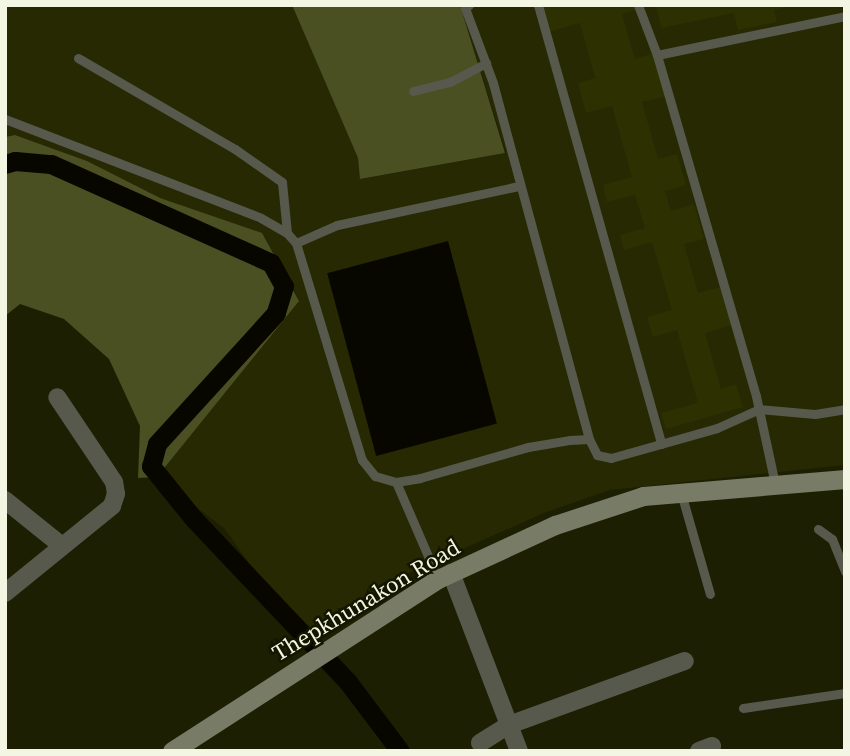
<!DOCTYPE html>
<style>
body{margin:0}
#map{position:relative;width:850px;height:756px;overflow:hidden;background:#1d1f02;font-family:"Source Serif 4",serif}
div>[style]{position:absolute}
.built>*{inset:0;background:#262902}
.forest>*{inset:0;background:#4b5023}
.water>*{inset:0;background:#070700;transform-origin:0 0}
.canal>*{height:19px;margin:-9.5px;padding:0 9.5px;transform-origin:9.5px;border-radius:9.5px;background:#070700}
.building>*{inset:0;background:#2d3101}
.service>*{height:9px;margin:-4.5px;padding:0 4.5px;transform-origin:4.5px;border-radius:4.5px;background:#57594c}
.minor>*{height:18px;margin:-9px;padding:0 9px;transform-origin:9px;border-radius:9px;background:#57594c}
.secondary>*{height:19px;margin:-9.5px;padding:0 9.5px;transform-origin:9.5px;border-radius:9.5px;background:#787c66}
span{translate:-50% -50%;white-space:nowrap;text-align:center;line-height:1.15;-webkit-text-stroke:5px #141600;paint-order:stroke}
.street-label{font-size:23px;color:#f3f6e3}
.frame{position:absolute;inset:0;border:7px solid #f3f6e3;pointer-events:none}
</style>
<div id="map">
<div class="built">
<i style="clip-path:polygon(5px 5px,292px 5px,358px 158px,361px 179px,506px 153px,460px 5px,845px 5px,845px 465px,610px 490px,544px 513px,402px 576px,302px 639px,225px 529px,157px 477px,299px 300px,280px 262px,87px 161px,15px 135px,5px 137px)"></i>
</div>
<div class="forest">
<i style="clip-path:polygon(292px 5px,460px 5px,505px 153px,360px 179px,358px 158px)"></i>
<i style="clip-path:polygon(15px 135px,87px 161px,160px 198px,262px 233px,299px 301px,157px 477px,138px 478px,140px 426px,109px 359px,64px 319px,20px 304px,5px 316px,5px 137px)"></i>
</div>
<div class="water">
<i style="left:448px;top:241px;width:189px;height:125px;rotate:75deg"></i>
</div>
<div class="canal">
<i style="left:5px;top:164px;width:10px;rotate:-17deg"></i>
<i style="left:15px;top:161px;width:36px;rotate:5deg"></i>
<i style="left:51px;top:164px;width:241px;rotate:24.2deg"></i>
<i style="left:271px;top:263px;width:26px;rotate:61deg"></i>
<i style="left:284px;top:286px;width:28px;rotate:107deg"></i>
<i style="left:276px;top:313px;width:177px;rotate:132.3deg"></i>
<i style="left:157px;top:444px;width:23px;rotate:105deg"></i>
<i style="left:151px;top:466px;width:67px;rotate:51.1deg"></i>
<i style="left:193px;top:518px;width:226px;rotate:46.6deg"></i>
<i style="left:348px;top:682px;width:86px;rotate:53deg"></i>
</div>
<div class="building">
<i style="clip-path:polygon(541px 5px,634px 5px,636px 10px,622px 14px,635px 59px,654px 53px,666px 96px,642px 102px,658px 159px,677px 154px,686px 185px,665px 191px,671px 211px,694px 204px,704px 239px,684px 244px,698px 293px,721px 287px,732px 325px,705px 333px,721px 389px,736px 384px,743px 407px,666px 429px,661px 413px,698px 403px,677px 330px,653px 337px,647px 317px,672px 310px,652px 242px,624px 250px,620px 235px,645px 228px,635px 195px,607px 202px,603px 185px,632px 177px,612px 106px,586px 113px,578px 83px,595px 78px,580px 23px,548px 32px)"></i>
<i style="clip-path:polygon(656px 5px,789px 5px,789px 6px,774px 10px,777px 22px,738px 30px,734px 13px,661px 28px)"></i>
</div>
<div class="service">
<i style="left:469px;top:5px;width:5px;rotate:143deg"></i>
<i style="left:465px;top:8px;width:80px;rotate:69.5deg"></i>
<i style="left:493px;top:83px;width:369px;rotate:74.9deg"></i>
<i style="left:538px;top:5px;width:456px;rotate:74.3deg"></i>
<i style="left:638px;top:5px;width:53px;rotate:69.2deg"></i>
<i style="left:78px;top:58px;width:181px;rotate:30.1deg"></i>
<i style="left:235px;top:149px;width:57px;rotate:35.1deg"></i>
<i style="left:282px;top:182px;width:51px;rotate:84.4deg"></i>
<i style="left:413px;top:91px;width:38px;rotate:-14deg"></i>
<i style="left:450px;top:82px;width:41px;rotate:-27.8deg"></i>
<i style="left:5px;top:119px;width:274px;rotate:21.1deg"></i>
<i style="left:261px;top:218px;width:30px;rotate:30deg"></i>
<i style="left:287px;top:233px;width:13px;rotate:48deg"></i>
<i style="left:296px;top:243px;width:227px;rotate:73.1deg"></i>
<i style="left:362px;top:460px;width:21px;rotate:51deg"></i>
<i style="left:375px;top:476px;width:22px;rotate:16deg"></i>
<i style="left:396px;top:482px;width:24px;rotate:-9deg"></i>
<i style="left:420px;top:478px;width:112px;rotate:-16deg"></i>
<i style="left:528px;top:447px;width:43px;rotate:-9.5deg"></i>
<i style="left:570px;top:440px;width:19px;rotate:-3deg"></i>
<i style="left:589px;top:439px;width:18px;rotate:63deg"></i>
<i style="left:597px;top:455px;width:14px;rotate:12deg"></i>
<i style="left:611px;top:458px;width:110px;rotate:-15.8deg"></i>
<i style="left:717px;top:428px;width:46px;rotate:-24.3deg"></i>
<i style="left:759px;top:409px;width:56px;rotate:5.1deg"></i>
<i style="left:815px;top:414px;width:30px;rotate:-9deg"></i>
<i style="left:296px;top:243px;width:45px;rotate:-23.7deg"></i>
<i style="left:337px;top:225px;width:186px;rotate:-12.1deg"></i>
<i style="left:396px;top:482px;width:106px;rotate:66.6deg"></i>
<i style="left:775px;top:484px;width:90px;rotate:-102.2deg"></i>
<i style="left:756px;top:396px;width:355px;rotate:-106.2deg"></i>
<i style="left:657px;top:55px;width:192px;rotate:-11.7deg"></i>
<i style="left:681px;top:493px;width:105px;rotate:74deg"></i>
<i style="left:818px;top:529px;width:17px;rotate:36deg"></i>
<i style="left:832px;top:539px;width:35px;rotate:68deg"></i>
<i style="left:743px;top:708px;width:103px;rotate:-8.4deg"></i>
</div>
<div class="minor">
<i style="left:5px;top:500px;width:73px;rotate:38.9deg"></i>
<i style="left:451px;top:573px;width:191px;rotate:69.1deg"></i>
<i style="left:5px;top:593px;width:138px;rotate:-39.1deg"></i>
<i style="left:112px;top:506px;width:13px;rotate:-72deg"></i>
<i style="left:116px;top:494px;width:12px;rotate:-99deg"></i>
<i style="left:114px;top:482px;width:102px;rotate:-123.8deg"></i>
<i style="left:480px;top:743px;width:34px;rotate:-32deg"></i>
<i style="left:509px;top:725px;width:187px;rotate:-20deg"></i>
<i style="left:699px;top:751px;width:14px;rotate:-21deg"></i>
</div>
<div class="secondary">
<i style="left:172px;top:751px;width:317px;rotate:-32.9deg"></i>
<i style="left:438px;top:579px;width:129px;rotate:-24.8deg"></i>
<i style="left:555px;top:525px;width:93px;rotate:-18.2deg"></i>
<i style="left:643px;top:496px;width:203px;rotate:-4.8deg"></i>
</div>
<div class="street-label">
<span style="left:366px;top:600px;rotate:-31deg">Thepkhunakon Road</span>
</div>
<div class="frame"></div>
</div>
